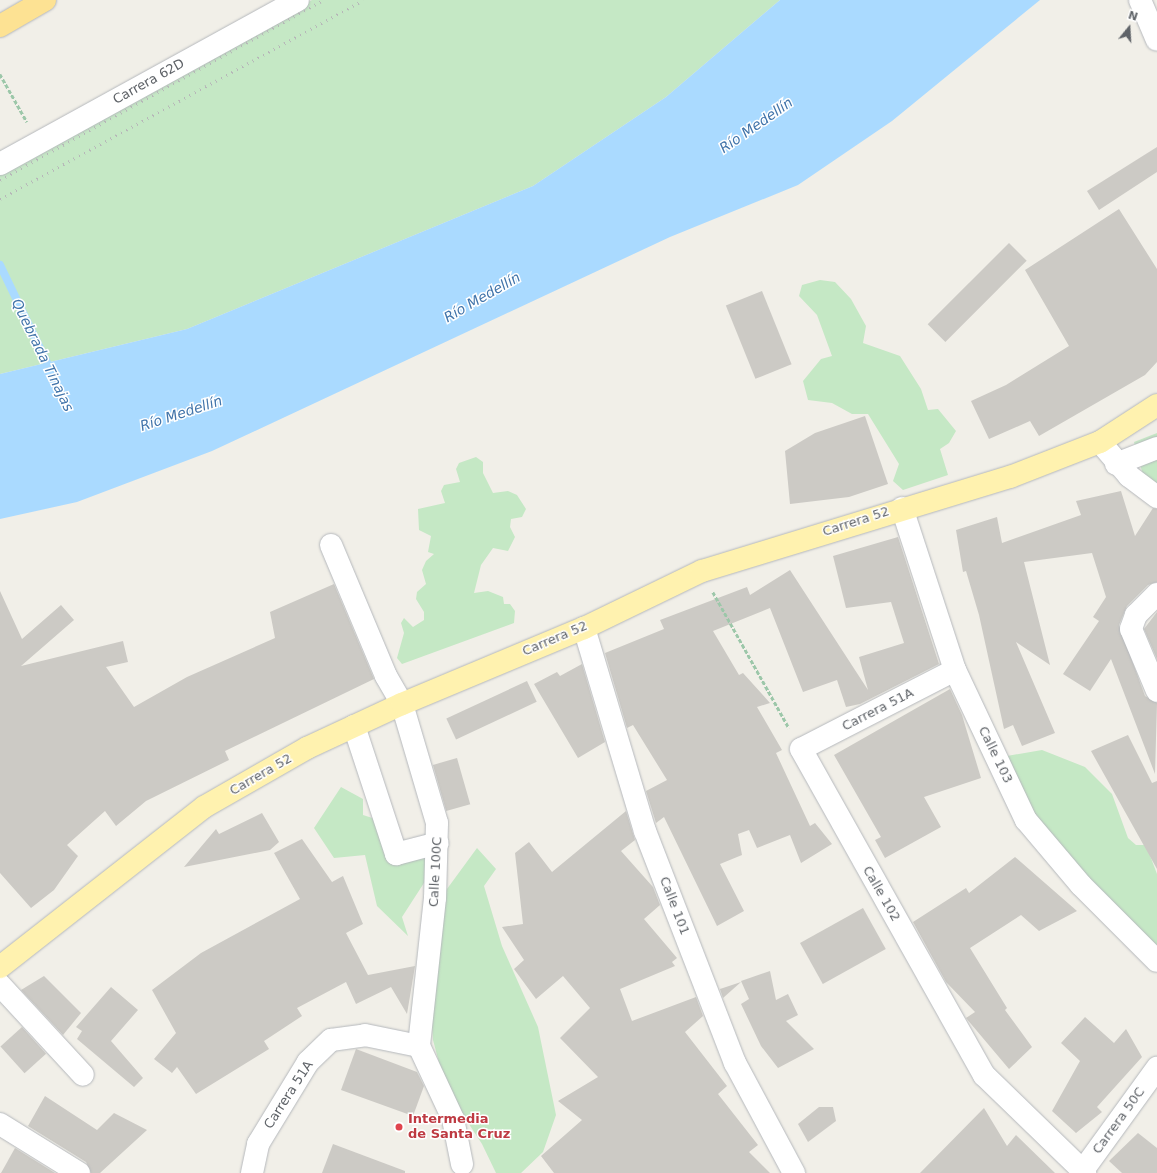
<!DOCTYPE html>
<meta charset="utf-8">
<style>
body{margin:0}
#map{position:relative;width:1157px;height:1173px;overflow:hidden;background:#f1efe8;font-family:"DejaVu Sans",sans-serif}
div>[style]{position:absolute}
.green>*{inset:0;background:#c5e8c5}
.water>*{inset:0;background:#aadaff}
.stream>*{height:8px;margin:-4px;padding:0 4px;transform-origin:4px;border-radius:4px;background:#aadaff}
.building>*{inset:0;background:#cccac5;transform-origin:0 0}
.path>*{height:2.5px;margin-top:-1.25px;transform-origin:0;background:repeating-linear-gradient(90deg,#9cc7a9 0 4px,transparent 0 6px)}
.roads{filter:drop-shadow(0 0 1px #b5b8bc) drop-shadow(0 0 1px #b5b8bc)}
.minor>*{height:22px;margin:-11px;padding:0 11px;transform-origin:11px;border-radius:11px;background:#fff}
.major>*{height:22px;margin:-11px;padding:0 11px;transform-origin:11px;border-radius:11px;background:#fff2af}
.highway>*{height:22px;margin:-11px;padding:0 11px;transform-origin:11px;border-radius:11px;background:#fde293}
.rail>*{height:3px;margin-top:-1.5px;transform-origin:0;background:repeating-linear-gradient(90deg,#b6b7b8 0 1px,transparent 0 6px)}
.dots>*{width:11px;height:11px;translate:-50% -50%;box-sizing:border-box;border:2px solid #fff;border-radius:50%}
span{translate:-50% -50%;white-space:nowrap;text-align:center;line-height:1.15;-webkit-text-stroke:3px #fff;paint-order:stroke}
.street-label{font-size:13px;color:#5f6368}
.health-label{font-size:13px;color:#be3a42;font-weight:700}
.left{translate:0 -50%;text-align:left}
.water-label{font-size:14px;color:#4174aa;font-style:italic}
.north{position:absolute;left:1109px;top:8px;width:40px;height:40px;-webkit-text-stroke:3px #fff;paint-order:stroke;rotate:18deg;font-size:11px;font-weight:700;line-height:16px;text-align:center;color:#5f6368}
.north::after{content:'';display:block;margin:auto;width:14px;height:18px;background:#5f6368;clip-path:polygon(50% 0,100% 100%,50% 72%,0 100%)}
</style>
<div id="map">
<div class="green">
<i style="clip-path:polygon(312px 0,780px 0,666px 97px,533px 186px,187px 329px,0 374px,0 171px)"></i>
<i style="clip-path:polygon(820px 280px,835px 282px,851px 299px,866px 326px,863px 343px,900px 356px,921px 389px,928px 410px,938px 409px,956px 431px,949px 443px,940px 449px,948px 475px,903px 490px,893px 481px,899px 464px,868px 414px,852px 414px,832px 403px,808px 400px,803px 381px,821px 359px,832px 356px,817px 315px,799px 296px,802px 285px)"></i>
<i style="clip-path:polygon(1157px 433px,1157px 487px,1143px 475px,1134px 442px)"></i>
<i style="clip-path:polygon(476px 457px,483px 462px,483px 473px,493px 493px,508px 491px,517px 495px,526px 509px,522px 517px,511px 519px,510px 527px,515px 537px,508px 551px,493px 548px,481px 565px,474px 593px,488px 591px,503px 597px,504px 604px,510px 604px,515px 611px,514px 623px,402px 664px,397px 658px,404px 633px,401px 623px,404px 618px,413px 627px,424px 620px,424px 612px,416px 599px,417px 592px,426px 584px,422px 570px,426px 561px,434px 554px,428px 552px,431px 536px,419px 530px,418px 509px,445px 503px,441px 491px,444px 485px,460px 482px,456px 469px,459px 463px)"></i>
<i style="clip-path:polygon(1042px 750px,1085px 767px,1112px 794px,1128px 838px,1136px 845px,1146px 845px,1157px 874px,1157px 957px,1018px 818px,1007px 756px)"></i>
<i style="clip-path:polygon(341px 787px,363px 799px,363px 815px,391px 824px,403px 841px,403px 855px,437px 823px,433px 869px,402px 917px,408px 936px,377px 906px,365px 855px,334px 858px,314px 828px)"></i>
<i style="clip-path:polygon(477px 848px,496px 869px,484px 886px,502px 946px,538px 1027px,556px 1115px,543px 1152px,521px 1173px,496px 1173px,482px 1144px,446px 1089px,433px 1040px,425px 919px)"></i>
</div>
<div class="water">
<i style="clip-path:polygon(780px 0,1040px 0,892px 121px,798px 185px,670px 237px,212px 451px,77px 502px,0 519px,0 374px,187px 329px,533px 186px,666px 97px)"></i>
</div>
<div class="stream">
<i style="left:0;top:265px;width:118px;rotate:64.3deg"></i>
</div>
<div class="building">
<i style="clip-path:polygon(1157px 147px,1157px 172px,1099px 210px,1087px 191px)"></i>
<i style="clip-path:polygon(1119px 209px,1157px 269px,1157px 362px,1145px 375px,1039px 436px,1030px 421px,989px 439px,971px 401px,1006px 385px,1069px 346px,1025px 270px)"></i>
<i style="left:1009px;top:243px;width:25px;height:115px;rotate:45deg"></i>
<i style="left:762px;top:291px;width:79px;height:39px;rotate:68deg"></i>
<i style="clip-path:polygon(865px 416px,888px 484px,849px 497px,790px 504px,785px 451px,815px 433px)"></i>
<i style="clip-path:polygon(1121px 491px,1135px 536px,1153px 508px,1157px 509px,1157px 582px,1148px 585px,1127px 606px,1119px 625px,1145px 696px,1157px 703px,1155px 774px,1111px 659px,1090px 691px,1063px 674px,1099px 621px,1093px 617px,1106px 597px,1092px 553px,1024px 562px,1050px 665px,1016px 642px,1055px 733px,1022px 746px,1013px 725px,1004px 729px,979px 615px,966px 571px,963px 572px,956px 530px,997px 517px,1002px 543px,1081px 515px,1076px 501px)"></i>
<i style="clip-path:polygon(898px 537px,939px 664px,860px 704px,846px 707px,837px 680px,803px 692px,770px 608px,713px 631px,739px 675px,743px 673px,770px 703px,757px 707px,782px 750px,776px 753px,810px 826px,815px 823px,832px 844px,801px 863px,790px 835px,757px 848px,749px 830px,738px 834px,742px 855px,720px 864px,744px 911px,717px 926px,664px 817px,656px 823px,646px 791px,667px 780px,633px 725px,627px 728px,605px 653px,664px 629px,660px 620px,747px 587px,750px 595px,790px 570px,868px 690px,859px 657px,904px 643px,891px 602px,846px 608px,833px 556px)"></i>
<i style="clip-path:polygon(334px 584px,374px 679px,225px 751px,229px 760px,146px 801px,116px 826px,105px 811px,67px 845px,78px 856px,54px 890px,31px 908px,0 873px,0 591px,22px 639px,61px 605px,74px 620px,21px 666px,123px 641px,128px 662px,106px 667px,134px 707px,187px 677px,275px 638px,270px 612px)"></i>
<i style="clip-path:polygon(1157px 612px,1157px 659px,1144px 629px)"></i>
<i style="clip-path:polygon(582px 664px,605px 742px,578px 758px,534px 684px,557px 672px,560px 676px)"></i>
<i style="left:527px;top:681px;width:23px;height:89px;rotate:65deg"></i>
<i style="clip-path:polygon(950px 689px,962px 715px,981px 778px,924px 797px,941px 827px,885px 858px,875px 840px,881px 837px,834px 755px)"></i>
<i style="clip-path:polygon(1128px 735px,1152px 783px,1157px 781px,1157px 869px,1091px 751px)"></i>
<i style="left:457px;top:758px;width:48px;height:25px;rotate:74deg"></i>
<i style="clip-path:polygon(626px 811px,635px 840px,621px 851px,653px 887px,660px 905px,644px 919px,677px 958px,672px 962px,675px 966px,620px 989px,632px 1021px,696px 997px,703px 1016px,685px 1032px,727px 1086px,718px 1094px,758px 1145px,749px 1152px,770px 1173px,554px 1173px,541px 1156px,582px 1120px,558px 1101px,598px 1077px,560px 1038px,590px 1008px,563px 976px,536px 999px,514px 969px,524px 960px,502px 927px,523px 924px,515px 853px,529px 842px,552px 872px)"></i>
<i style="clip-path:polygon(262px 813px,279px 842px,270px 850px,184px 867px,216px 829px,219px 834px)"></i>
<i style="clip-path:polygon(302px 839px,332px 882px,343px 876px,363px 924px,346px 933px,368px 975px,415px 966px,407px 1014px,391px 987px,356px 1004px,346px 982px,297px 1008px,302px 1016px,264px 1041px,269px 1049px,196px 1094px,177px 1067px,172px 1073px,154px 1059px,176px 1033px,152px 990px,201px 953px,300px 899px,274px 853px)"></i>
<i style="clip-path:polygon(1015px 857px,1077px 911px,1039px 931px,1021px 915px,970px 948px,1007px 1008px,1005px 1010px,1032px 1047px,1009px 1069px,966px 1018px,975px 1012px,946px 982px,913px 922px,966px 888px,969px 893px)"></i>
<i style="left:863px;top:908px;width:47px;height:72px;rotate:61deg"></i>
<i style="clip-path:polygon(770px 971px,776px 1000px,788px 994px,798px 1015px,786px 1021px,814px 1049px,778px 1068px,761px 1046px,741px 1004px,749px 999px,741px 981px)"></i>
<i style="clip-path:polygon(44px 976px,81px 1013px,63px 1035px,21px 990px)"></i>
<i style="clip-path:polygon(741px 982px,723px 998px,720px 989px)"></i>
<i style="clip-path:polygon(111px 987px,138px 1010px,111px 1041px,143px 1078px,134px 1087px,77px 1039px,82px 1031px,76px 1027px)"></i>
<i style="clip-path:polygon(1085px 1017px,1114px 1043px,1126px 1029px,1142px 1057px,1097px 1107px,1102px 1112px,1076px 1133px,1052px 1111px,1080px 1061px,1061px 1043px)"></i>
<i style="left:22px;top:1027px;width:36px;height:29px;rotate:48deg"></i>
<i style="clip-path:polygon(356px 1049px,417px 1072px,424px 1086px,413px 1116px,341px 1090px)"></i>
<i style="clip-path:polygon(45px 1096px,97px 1130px,114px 1113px,147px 1130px,100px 1173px,91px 1173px,86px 1162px,28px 1126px)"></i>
<i style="clip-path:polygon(819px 1107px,833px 1107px,836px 1121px,808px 1142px,798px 1124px)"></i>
<i style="clip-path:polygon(984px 1108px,1007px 1146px,1016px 1135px,1055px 1173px,920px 1173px)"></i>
<i style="clip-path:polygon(1138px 1133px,1157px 1148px,1157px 1173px,1122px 1173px,1109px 1161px)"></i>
<i style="clip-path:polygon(333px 1144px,405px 1171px,405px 1173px,322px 1173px)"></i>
<i style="clip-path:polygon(15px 1148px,55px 1173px,1px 1173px)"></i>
</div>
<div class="path">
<i style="left:0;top:74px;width:55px;rotate:60.6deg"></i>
<i style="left:713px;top:592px;width:156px;rotate:60.8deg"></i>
</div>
<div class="roads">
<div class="minor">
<i style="left:1140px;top:0;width:43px;rotate:67deg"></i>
<i style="left:0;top:164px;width:340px;rotate:-28.8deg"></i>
<i style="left:1100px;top:442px;width:45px;rotate:49.5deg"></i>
<i style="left:1129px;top:476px;width:35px;rotate:37deg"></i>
<i style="left:1116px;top:464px;width:44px;rotate:-21.3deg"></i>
<i style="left:902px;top:508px;width:170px;rotate:71.9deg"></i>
<i style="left:955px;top:670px;width:166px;rotate:64.7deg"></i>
<i style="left:1026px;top:820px;width:85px;rotate:49.8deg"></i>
<i style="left:1081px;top:885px;width:107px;rotate:45deg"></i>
<i style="left:331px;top:545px;width:142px;rotate:67.2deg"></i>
<i style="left:386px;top:676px;width:32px;rotate:60deg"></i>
<i style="left:402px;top:704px;width:124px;rotate:73.6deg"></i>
<i style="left:437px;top:823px;width:75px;rotate:91.5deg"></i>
<i style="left:435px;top:898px;width:149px;rotate:96.2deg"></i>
<i style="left:1157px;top:594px;width:30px;rotate:135deg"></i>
<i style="left:1136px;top:615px;width:15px;rotate:110deg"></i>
<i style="left:1131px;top:629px;width:67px;rotate:67.2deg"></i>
<i style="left:584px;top:628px;width:212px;rotate:73.3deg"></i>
<i style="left:645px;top:831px;width:249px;rotate:68.8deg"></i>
<i style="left:735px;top:1063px;width:125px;rotate:61.8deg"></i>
<i style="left:955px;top:670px;width:173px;rotate:152.8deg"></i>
<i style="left:801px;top:749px;width:374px;rotate:60.7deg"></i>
<i style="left:984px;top:1075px;width:141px;rotate:44.1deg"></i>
<i style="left:354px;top:726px;width:135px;rotate:71.8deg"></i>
<i style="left:396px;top:854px;width:43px;rotate:-14.7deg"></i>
<i style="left:0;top:985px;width:122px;rotate:47.3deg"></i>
<i style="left:419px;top:1046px;width:81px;rotate:65deg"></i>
<i style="left:453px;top:1119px;width:46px;rotate:78.7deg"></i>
<i style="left:0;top:1124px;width:93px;rotate:31.8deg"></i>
<i style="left:252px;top:1173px;width:30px;rotate:-78deg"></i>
<i style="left:258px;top:1144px;width:96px;rotate:-58.6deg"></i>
<i style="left:308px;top:1062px;width:32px;rotate:-44deg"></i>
<i style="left:331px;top:1040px;width:34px;rotate:-8deg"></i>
<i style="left:365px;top:1035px;width:55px;rotate:11.5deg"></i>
<i style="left:1081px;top:1173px;width:130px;rotate:-54.1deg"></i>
</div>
<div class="major">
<i style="left:0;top:967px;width:259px;rotate:-38.1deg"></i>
<i style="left:204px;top:807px;width:119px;rotate:-29.8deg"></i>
<i style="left:307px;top:748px;width:105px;rotate:-24.9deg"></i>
<i style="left:402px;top:704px;width:197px;rotate:-22.7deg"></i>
<i style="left:584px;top:628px;width:131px;rotate:-25.8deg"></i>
<i style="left:702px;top:571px;width:322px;rotate:-17deg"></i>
<i style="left:1010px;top:477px;width:97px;rotate:-21.3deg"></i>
<i style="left:1100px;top:442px;width:68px;rotate:-33deg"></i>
</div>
<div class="highway">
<i style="left:0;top:26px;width:52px;rotate:-30deg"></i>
</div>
</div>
<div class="rail">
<i style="left:0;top:180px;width:370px;rotate:-29.1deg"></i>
<i style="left:0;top:199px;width:414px;rotate:-28.7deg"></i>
</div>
<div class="dots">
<i style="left:399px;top:1127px;background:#e0444e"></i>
</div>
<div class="street-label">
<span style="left:149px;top:82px;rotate:-29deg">Carrera 62D</span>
<span style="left:856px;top:522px;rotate:-18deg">Carrera 52</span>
<span style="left:555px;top:639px;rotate:-23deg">Carrera 52</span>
<span style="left:878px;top:710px;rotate:-27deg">Carrera 51A</span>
<span style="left:995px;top:755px;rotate:64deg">Calle 103</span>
<span style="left:261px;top:775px;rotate:-30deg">Carrera 52</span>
<span style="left:436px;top:872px;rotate:-87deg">Calle 100C</span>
<span style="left:881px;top:894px;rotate:60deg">Calle 102</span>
<span style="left:674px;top:906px;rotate:69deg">Calle 101</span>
<span style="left:289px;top:1095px;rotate:-57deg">Carrera 51A</span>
<span style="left:1119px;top:1121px;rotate:-54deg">Carrera 50C</span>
</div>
<div class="health-label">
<span class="left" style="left:408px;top:1127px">Intermedia<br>de Santa Cruz</span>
</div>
<div class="water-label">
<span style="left:756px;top:125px;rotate:-35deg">Río Medellín</span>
<span style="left:482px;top:297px;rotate:-30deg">Río Medellín</span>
<span style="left:43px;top:355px;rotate:64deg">Quebrada Tinajas</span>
<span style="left:181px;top:413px;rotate:-18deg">Río Medellín</span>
</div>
<div class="north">N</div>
</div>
